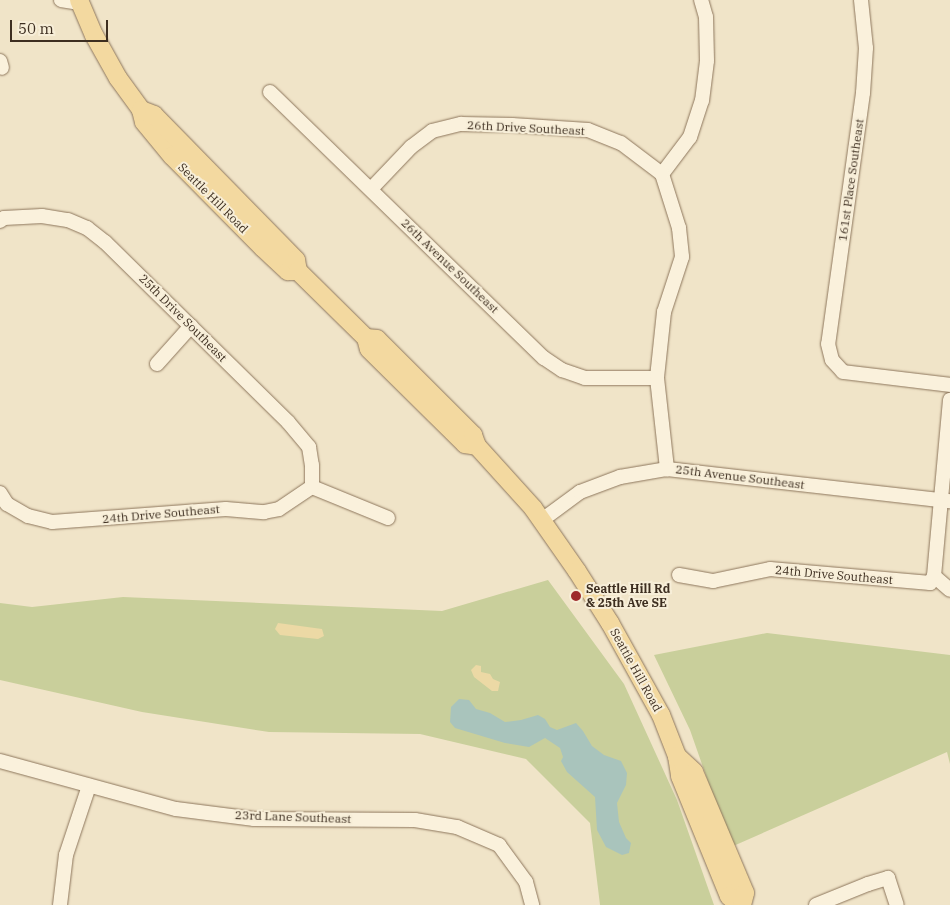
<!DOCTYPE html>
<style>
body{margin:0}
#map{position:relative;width:950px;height:905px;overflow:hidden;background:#f0e4c8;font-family:"IBM Plex Serif",serif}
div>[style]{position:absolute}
.green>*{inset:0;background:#c9cf9b}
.sand>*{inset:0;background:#ecd9a5}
.water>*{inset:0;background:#a9c4bc}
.roads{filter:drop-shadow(0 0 1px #8d765c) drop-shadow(0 0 1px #8d765c)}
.minor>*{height:14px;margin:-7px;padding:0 7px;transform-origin:7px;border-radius:7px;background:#faf1dc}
.major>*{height:18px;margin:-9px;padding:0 9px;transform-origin:9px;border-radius:9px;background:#f3d9a0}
.dots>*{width:14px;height:14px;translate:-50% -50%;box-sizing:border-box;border:2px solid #f7eed8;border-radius:50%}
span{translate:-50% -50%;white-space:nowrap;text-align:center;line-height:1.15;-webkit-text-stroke:4px #f7eed8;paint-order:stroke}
.street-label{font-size:12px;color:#3d2e20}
.poi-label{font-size:12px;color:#3d2e20;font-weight:700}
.left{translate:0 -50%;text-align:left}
.scale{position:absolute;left:10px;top:20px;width:98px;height:22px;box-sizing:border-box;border:2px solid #3d2e20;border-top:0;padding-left:6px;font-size:15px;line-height:18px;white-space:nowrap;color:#3d2e20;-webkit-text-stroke:4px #f7eed8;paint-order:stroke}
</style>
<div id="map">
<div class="green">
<i style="clip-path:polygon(548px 580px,624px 684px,677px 800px,714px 905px,600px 905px,590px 823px,526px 759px,420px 734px,269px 732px,142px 712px,0 680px,0 603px,32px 607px,123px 597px,442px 611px)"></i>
<i style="clip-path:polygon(767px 633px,950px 655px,950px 764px,947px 752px,731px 847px,690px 730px,654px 655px)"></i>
</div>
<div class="sand">
<i style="clip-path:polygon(278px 623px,322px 629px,324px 636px,318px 639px,280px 635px,275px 629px)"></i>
<i style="clip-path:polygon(476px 665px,481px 666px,481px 672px,490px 674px,493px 679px,500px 682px,498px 691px,492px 691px,474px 677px,471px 670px)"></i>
</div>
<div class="water">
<i style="clip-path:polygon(459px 699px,469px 700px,476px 709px,490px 713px,505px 722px,521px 720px,538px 715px,545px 719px,550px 727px,557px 730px,576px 723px,583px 731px,592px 746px,604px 755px,621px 761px,627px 773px,626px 785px,617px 803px,619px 822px,626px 838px,631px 843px,629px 853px,622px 855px,606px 847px,597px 830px,595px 797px,567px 772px,561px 761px,563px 757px,560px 748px,545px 738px,529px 747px,505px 743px,455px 728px,450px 722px,451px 707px)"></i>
</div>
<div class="roads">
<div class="minor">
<i style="left:61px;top:0;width:19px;rotate:9deg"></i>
<i style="left:861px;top:0;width:48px;rotate:84.1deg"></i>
<i style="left:866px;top:48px;width:45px;rotate:93.8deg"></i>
<i style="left:863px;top:93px;width:253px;rotate:97.9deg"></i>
<i style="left:828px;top:344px;width:16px;rotate:76deg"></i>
<i style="left:832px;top:360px;width:16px;rotate:47deg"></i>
<i style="left:843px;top:372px;width:108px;rotate:6.9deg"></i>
<i style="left:0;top:61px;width:7px;rotate:74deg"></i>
<i style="left:270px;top:92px;width:382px;rotate:44.2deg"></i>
<i style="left:544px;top:358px;width:22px;rotate:34deg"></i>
<i style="left:562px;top:370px;width:24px;rotate:19deg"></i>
<i style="left:585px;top:378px;width:72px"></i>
<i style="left:662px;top:174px;width:57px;rotate:72.5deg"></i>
<i style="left:679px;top:228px;width:29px;rotate:84deg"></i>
<i style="left:682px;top:257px;width:58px;rotate:108.1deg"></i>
<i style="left:664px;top:312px;width:66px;rotate:96.1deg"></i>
<i style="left:657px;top:378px;width:92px;rotate:83.7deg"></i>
<i style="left:662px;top:174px;width:46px;rotate:-52.9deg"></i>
<i style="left:690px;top:137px;width:38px;rotate:-72deg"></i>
<i style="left:702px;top:101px;width:40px;rotate:-82.9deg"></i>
<i style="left:707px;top:61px;width:44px;rotate:-91.3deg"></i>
<i style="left:706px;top:17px;width:18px;rotate:-106deg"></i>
<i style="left:371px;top:189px;width:58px;rotate:-46.4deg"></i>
<i style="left:411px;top:147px;width:26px;rotate:-37deg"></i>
<i style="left:432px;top:131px;width:30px;rotate:-14deg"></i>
<i style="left:461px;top:124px;width:51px;rotate:1.1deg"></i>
<i style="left:512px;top:125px;width:76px;rotate:3.8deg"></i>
<i style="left:588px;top:130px;width:35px;rotate:22deg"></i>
<i style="left:621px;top:143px;width:51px;rotate:37.1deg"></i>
<i style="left:0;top:221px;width:5px;rotate:-37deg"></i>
<i style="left:4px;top:218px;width:38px;rotate:-3deg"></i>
<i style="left:42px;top:216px;width:26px;rotate:9deg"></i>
<i style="left:68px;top:220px;width:21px;rotate:23deg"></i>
<i style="left:87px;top:228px;width:23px;rotate:38deg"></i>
<i style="left:105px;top:242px;width:257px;rotate:44.5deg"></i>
<i style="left:288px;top:422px;width:33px;rotate:50deg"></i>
<i style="left:309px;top:447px;width:18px;rotate:81deg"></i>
<i style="left:312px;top:465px;width:22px;rotate:90deg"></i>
<i style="left:157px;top:364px;width:51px;rotate:-48.2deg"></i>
<i style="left:312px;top:487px;width:82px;rotate:22.2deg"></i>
<i style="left:0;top:493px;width:13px;rotate:58deg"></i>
<i style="left:7px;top:504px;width:24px;rotate:30deg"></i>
<i style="left:28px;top:516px;width:25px;rotate:14deg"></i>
<i style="left:52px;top:522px;width:174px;rotate:-4.3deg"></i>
<i style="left:226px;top:509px;width:38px;rotate:5deg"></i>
<i style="left:264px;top:512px;width:15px;rotate:-11deg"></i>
<i style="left:279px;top:509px;width:40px;rotate:-34deg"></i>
<i style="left:542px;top:520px;width:47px;rotate:-36.4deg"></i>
<i style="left:580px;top:492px;width:43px;rotate:-20.6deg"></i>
<i style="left:620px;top:477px;width:48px;rotate:-9.7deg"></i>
<i style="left:667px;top:469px;width:285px;rotate:6.5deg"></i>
<i style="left:679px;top:575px;width:35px;rotate:10deg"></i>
<i style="left:713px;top:581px;width:58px;rotate:-11.9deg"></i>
<i style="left:770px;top:569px;width:161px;rotate:5deg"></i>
<i style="left:930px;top:583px;width:8px;rotate:-60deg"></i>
<i style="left:934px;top:576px;width:177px;rotate:-84.8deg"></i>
<i style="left:934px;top:576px;width:21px;rotate:41deg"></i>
<i style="left:0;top:761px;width:182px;rotate:15.3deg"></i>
<i style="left:176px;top:809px;width:79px;rotate:7.3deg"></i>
<i style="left:254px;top:819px;width:161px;rotate:0.4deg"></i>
<i style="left:415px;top:820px;width:43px;rotate:9.5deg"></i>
<i style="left:457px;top:827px;width:46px;rotate:23.2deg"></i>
<i style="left:499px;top:845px;width:46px;rotate:53.9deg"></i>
<i style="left:526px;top:882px;width:24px;rotate:75deg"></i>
<i style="left:60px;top:905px;width:50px;rotate:-83.2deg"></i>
<i style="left:66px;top:855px;width:73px;rotate:-71.6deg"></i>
<i style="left:816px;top:905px;width:56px;rotate:-22deg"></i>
<i style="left:868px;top:884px;width:21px;rotate:-17deg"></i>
<i style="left:888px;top:878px;width:28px;rotate:72deg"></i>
</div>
<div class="major">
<i style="left:79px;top:0;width:38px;rotate:67deg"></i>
<i style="left:94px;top:35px;width:49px;rotate:60.8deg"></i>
<i style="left:118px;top:78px;width:39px;rotate:54deg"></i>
<i style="left:141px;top:110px;width:12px;rotate:76deg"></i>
<i style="left:144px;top:122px;width:44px;rotate:50.5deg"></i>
<i style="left:172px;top:156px;width:129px;rotate:45.3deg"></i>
<i style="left:263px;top:248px;width:34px;rotate:43deg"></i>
<i style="left:288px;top:271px;width:10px"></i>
<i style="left:141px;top:110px;width:14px;rotate:21deg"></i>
<i style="left:154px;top:115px;width:203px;rotate:45.6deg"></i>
<i style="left:296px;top:260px;width:11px;rotate:80deg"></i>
<i style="left:298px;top:271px;width:95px;rotate:44.6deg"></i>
<i style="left:366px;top:338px;width:11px;rotate:75deg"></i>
<i style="left:369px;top:349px;width:135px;rotate:44.7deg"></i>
<i style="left:465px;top:444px;width:12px;rotate:9deg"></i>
<i style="left:366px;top:338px;width:11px;rotate:5deg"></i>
<i style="left:377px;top:339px;width:136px;rotate:45deg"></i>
<i style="left:473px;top:435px;width:12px;rotate:70deg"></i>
<i style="left:477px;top:446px;width:84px;rotate:47.9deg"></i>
<i style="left:533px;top:508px;width:77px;rotate:55.1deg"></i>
<i style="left:577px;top:571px;width:62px;rotate:57.6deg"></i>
<i style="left:610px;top:623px;width:105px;rotate:61deg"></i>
<i style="left:661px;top:715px;width:44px;rotate:68.7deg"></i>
<i style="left:677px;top:756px;width:20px;rotate:81deg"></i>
<i style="left:680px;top:776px;width:130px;rotate:67.8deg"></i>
<i style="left:729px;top:896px;width:13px;rotate:45deg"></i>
<i style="left:677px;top:756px;width:23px;rotate:43deg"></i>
<i style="left:694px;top:772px;width:131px;rotate:67.1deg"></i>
<i style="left:745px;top:893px;width:12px;rotate:104deg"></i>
</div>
</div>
<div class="dots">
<i style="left:576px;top:596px;background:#9e2a2b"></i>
</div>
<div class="street-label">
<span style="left:526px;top:128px;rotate:3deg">26th Drive Southeast</span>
<span style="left:851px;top:180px;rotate:-82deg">161st Place Southeast</span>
<span style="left:213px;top:198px;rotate:45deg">Seattle Hill Road</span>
<span style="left:450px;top:266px;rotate:44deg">26th Avenue Southeast</span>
<span style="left:183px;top:318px;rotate:45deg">25th Drive Southeast</span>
<span style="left:740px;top:477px;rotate:7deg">25th Avenue Southeast</span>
<span style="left:161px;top:514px;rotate:-5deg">24th Drive Southeast</span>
<span style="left:834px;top:575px;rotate:5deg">24th Drive Southeast</span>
<span style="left:636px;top:670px;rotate:61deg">Seattle Hill Road</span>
<span style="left:293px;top:817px;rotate:2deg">23rd Lane Southeast</span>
</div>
<div class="poi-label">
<span class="left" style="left:586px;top:596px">Seattle Hill Rd<br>&amp; 25th Ave SE</span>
</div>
<div class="scale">50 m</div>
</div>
